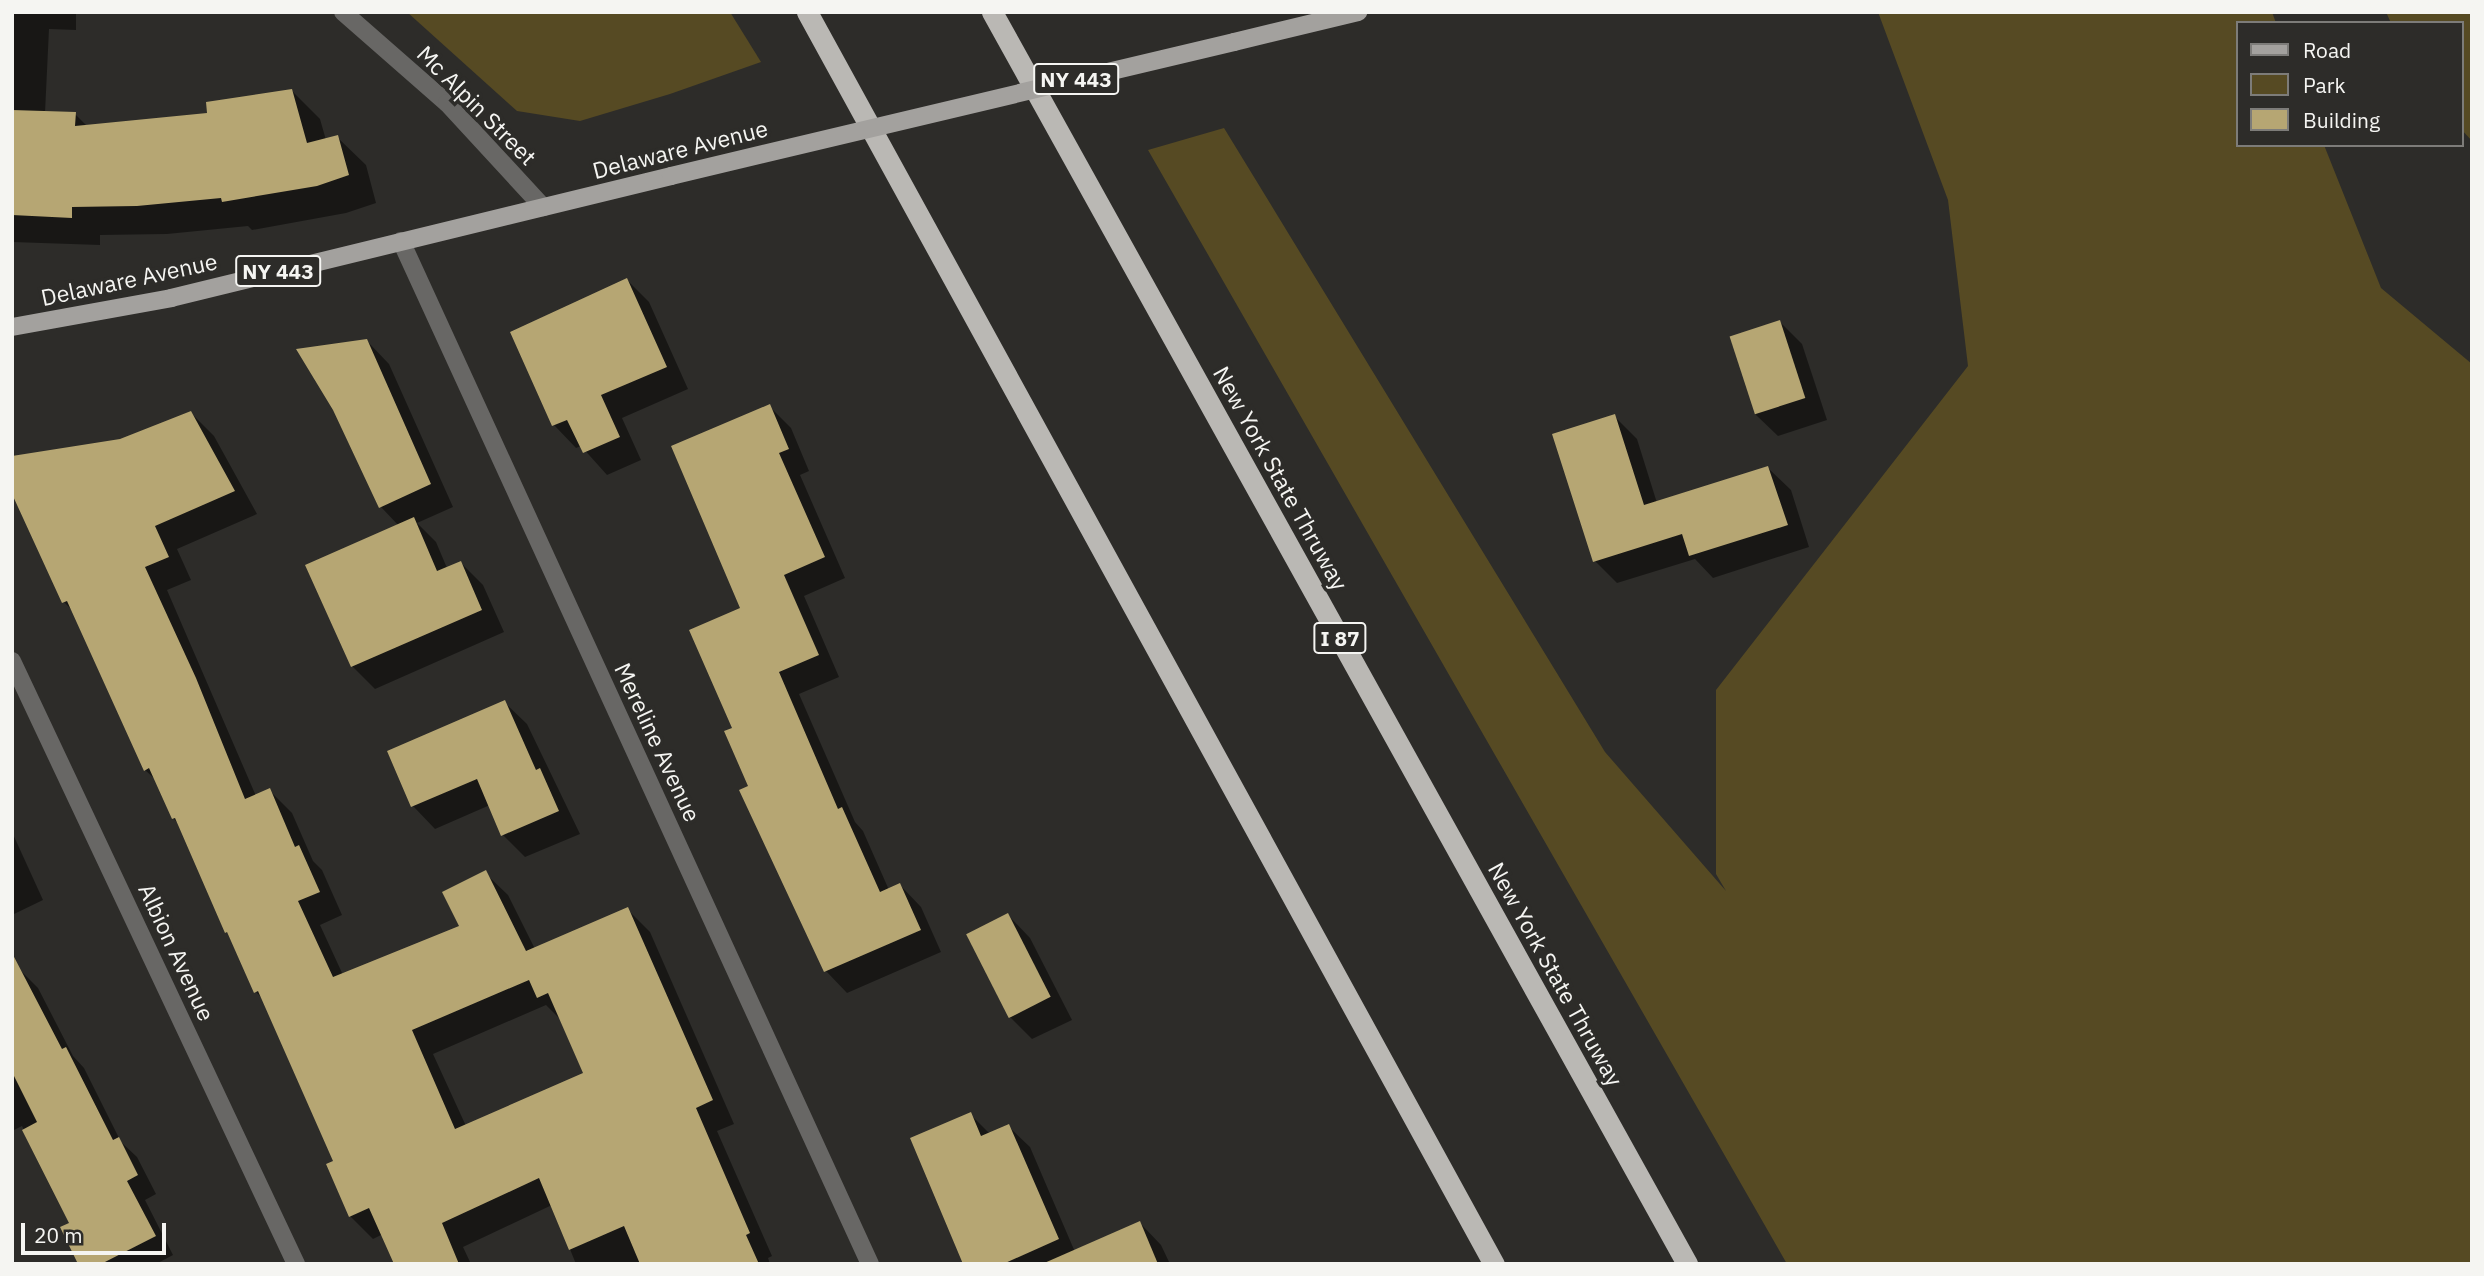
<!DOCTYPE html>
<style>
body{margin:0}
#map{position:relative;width:2484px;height:1276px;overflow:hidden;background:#2d2c29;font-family:"IBM Plex Sans",sans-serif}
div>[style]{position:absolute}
.green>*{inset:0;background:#564a23}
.shadow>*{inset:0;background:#0007}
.building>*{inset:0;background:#b6a673;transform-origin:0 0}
.minor>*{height:18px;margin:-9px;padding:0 9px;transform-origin:9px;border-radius:9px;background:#686765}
.major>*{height:18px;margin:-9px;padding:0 9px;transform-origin:9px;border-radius:9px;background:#a3a19e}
.highway>*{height:21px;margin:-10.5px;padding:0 10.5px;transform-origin:10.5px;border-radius:10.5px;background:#bab8b4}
.major-bridge>*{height:18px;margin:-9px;padding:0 9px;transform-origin:9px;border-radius:9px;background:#a3a19e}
span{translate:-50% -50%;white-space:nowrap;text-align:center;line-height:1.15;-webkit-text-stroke:7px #2d2c29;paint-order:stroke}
.shield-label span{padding:2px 5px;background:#2d2c29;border:2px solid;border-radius:5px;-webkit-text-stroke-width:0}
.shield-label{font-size:21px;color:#f5f5f2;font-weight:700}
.street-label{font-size:23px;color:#f5f5f2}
.frame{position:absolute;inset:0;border:14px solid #f5f5f2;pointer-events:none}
.legend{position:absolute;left:2236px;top:21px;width:228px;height:126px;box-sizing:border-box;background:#2d2c29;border:2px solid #7d7c79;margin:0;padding:9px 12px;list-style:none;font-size:21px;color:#f5f5f2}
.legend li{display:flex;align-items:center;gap:14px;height:35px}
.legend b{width:35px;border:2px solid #7d7c79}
.scale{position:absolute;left:21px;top:1223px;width:145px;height:32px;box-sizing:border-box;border:4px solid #f5f5f2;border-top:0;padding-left:9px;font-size:21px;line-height:24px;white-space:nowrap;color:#f5f5f2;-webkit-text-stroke:5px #2d2c29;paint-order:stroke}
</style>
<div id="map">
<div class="green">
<i style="clip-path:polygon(407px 12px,730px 12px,761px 62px,670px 94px,580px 121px,517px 111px)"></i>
<i style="clip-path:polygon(1878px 12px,2272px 12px,2276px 23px,2237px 23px,2237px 145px,2324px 145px,2381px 288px,2472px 364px,2472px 1264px,1787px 1264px,1148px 150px,1224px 128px,1605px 752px,1726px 891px,1716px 874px,1716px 690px,1968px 366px,1948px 200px)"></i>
<i style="clip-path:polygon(2386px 12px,2472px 12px,2472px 141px,2461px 129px,2461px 23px,2391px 23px)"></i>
</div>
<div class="shadow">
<i style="clip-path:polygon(12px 12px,76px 12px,76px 30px,49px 29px,45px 113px,75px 114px,88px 127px,209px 115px,292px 91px,320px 119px,326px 140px,337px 137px,366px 165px,376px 203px,346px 213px,252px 230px,248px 226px,167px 234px,100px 235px,100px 245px,12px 242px)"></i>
<i style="clip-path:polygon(627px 280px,649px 302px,688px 389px,622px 418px,641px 460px,607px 475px,581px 446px,576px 448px,554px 425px)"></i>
<i style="clip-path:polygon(1780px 322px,1802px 344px,1827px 420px,1778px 436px,1755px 414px)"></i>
<i style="clip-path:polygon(367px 341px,389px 364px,453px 507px,417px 523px,436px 542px,447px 568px,461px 563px,483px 585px,504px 632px,375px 689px,352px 666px,399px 526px,381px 507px)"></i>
<i style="clip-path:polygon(769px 406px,791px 428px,809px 471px,800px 475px,845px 578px,804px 596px,839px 677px,799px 694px,855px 822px,863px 831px,889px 890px,900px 885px,921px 907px,941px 952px,847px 993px,826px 971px,741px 791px,750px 787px,734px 729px,743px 609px)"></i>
<i style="clip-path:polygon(evenodd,191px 413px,214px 436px,257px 514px,177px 549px,191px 580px,167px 590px,256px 796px,269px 790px,292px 813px,313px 861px,322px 870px,342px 915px,320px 925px,343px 975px,462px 927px,485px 873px,508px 895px,535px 949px,627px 909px,650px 932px,734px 1124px,717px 1131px,772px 1256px,768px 1258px,770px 1264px,576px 1264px,552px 1205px,463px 1247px,471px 1264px,396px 1264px,383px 1234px,373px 1239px,350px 1216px,336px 1162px,263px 999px,256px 992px,227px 932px,181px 826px,173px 818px,156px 780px,145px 770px,75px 613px,64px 602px,120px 440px,191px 413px,546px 1005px,561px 1020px,586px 1074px,466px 1126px,433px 1054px,546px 1005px)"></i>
<i style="clip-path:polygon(1614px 416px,1637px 439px,1657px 503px,1768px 468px,1791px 490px,1809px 547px,1713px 578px,1695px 559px,1617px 583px,1595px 561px)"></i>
<i style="clip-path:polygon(504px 702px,527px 724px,580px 834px,525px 857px,503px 835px,490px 805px,435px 829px,413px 806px)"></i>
<i style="clip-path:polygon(12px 832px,43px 900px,12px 915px)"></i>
<i style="clip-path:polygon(1008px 915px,1030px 938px,1072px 1020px,1032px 1039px,1010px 1017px)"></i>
<i style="clip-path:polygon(19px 969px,38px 988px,73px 1056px,84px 1068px,121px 1142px,137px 1157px,156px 1194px,145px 1200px,173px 1255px,156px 1264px,80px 1264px,71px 1224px,22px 1126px,12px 1131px,12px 972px)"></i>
<i style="clip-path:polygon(970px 1114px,990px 1134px,1008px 1126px,1030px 1147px,1075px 1252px,1140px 1223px,1161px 1245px,1170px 1264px,967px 1264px)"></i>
</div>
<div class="building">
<i style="clip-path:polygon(292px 89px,307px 143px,338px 135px,349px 175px,317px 186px,222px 202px,221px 198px,137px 206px,72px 207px,72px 218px,12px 215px,12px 110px,76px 112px,75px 126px,207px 113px,206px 102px)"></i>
<i style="clip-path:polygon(627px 278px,667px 367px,601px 395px,620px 437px,583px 453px,567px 420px,552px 426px,510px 332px)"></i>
<i style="left:1780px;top:320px;width:82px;height:53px;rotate:72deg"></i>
<i style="clip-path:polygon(367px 339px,431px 484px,379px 508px,333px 410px,296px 349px)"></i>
<i style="clip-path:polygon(770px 404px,789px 449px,779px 453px,825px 557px,784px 575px,819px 655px,779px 672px,838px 809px,842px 807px,880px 892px,900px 883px,921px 930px,824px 972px,739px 790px,748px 786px,724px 731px,732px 728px,689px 630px,740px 608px,671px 446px)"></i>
<i style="clip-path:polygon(evenodd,191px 411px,235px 491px,155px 526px,169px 557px,145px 567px,196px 678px,245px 799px,270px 788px,295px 847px,299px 845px,320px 892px,298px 901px,333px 977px,459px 926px,442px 892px,486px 870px,526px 951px,628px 907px,713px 1100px,696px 1108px,750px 1233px,746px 1235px,759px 1264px,640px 1264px,624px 1226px,569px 1250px,539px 1178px,442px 1223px,459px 1264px,394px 1264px,369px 1208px,349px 1217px,326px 1164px,333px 1161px,258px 991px,254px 993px,227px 932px,225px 933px,175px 818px,172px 819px,149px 768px,144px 771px,67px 601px,62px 603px,12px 494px,12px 456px,120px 439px,191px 411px,529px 980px,537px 998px,548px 993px,583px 1073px,455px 1129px,412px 1030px,529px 980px)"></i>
<i style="clip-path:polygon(1615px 414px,1644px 505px,1768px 466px,1788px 525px,1689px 556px,1682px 534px,1593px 562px,1552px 434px)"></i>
<i style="clip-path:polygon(414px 517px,437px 571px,461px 561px,482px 610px,351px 667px,305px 565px)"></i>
<i style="clip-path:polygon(505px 700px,536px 770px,540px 768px,559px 811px,501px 836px,477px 779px,411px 807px,387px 751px)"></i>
<i style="left:1008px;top:913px;width:94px;height:47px;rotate:63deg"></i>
<i style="clip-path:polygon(12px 953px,62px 1049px,66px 1047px,113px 1140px,119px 1137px,138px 1175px,127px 1181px,156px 1236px,101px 1264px,78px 1264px,60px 1227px,69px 1223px,22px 1130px,37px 1122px,12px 1072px)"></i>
<i style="clip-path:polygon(971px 1112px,981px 1136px,1009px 1124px,1059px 1239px,1003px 1264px,963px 1264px,910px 1138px)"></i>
<i style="clip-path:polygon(1140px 1221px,1158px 1264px,1042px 1264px)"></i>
</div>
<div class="minor">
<i style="left:343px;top:12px;width:138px;rotate:41.2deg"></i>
<i style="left:447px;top:103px;width:142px;rotate:47.3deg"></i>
<i style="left:401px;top:241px;width:1125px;rotate:65.37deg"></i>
<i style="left:12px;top:661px;width:667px;rotate:64.78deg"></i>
</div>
<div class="major">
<i style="left:1234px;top:42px;width:128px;rotate:-13.6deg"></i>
<i style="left:12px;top:327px;width:162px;rotate:-10.3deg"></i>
<i style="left:171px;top:298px;width:515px;rotate:-13.71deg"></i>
</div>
<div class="highway">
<i style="left:807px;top:12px;width:1428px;rotate:61.25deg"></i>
<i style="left:992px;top:12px;width:1432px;rotate:60.96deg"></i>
</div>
<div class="major-bridge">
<i style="left:671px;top:176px;width:579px;rotate:-13.39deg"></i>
</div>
<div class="shield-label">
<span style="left:1076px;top:79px">NY 443</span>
<span style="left:278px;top:271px">NY 443</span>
<span style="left:1340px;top:638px">I 87</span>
</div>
<div class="street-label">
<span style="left:477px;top:105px;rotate:45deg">Mc Alpin Street</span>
<span style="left:680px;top:149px;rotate:-14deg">Delaware Avenue</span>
<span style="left:129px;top:279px;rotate:-12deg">Delaware Avenue</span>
<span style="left:1281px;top:478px;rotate:61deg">New York State Thruway</span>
<span style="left:658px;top:742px;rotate:65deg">Mereline Avenue</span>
<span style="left:177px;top:952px;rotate:65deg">Albion Avenue</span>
<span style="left:1556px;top:974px;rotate:61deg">New York State Thruway</span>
</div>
<div class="frame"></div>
<ul class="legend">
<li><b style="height:9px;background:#a3a19e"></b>Road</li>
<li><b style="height:19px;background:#564a23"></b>Park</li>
<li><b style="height:19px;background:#b6a673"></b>Building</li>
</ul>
<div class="scale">20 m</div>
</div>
